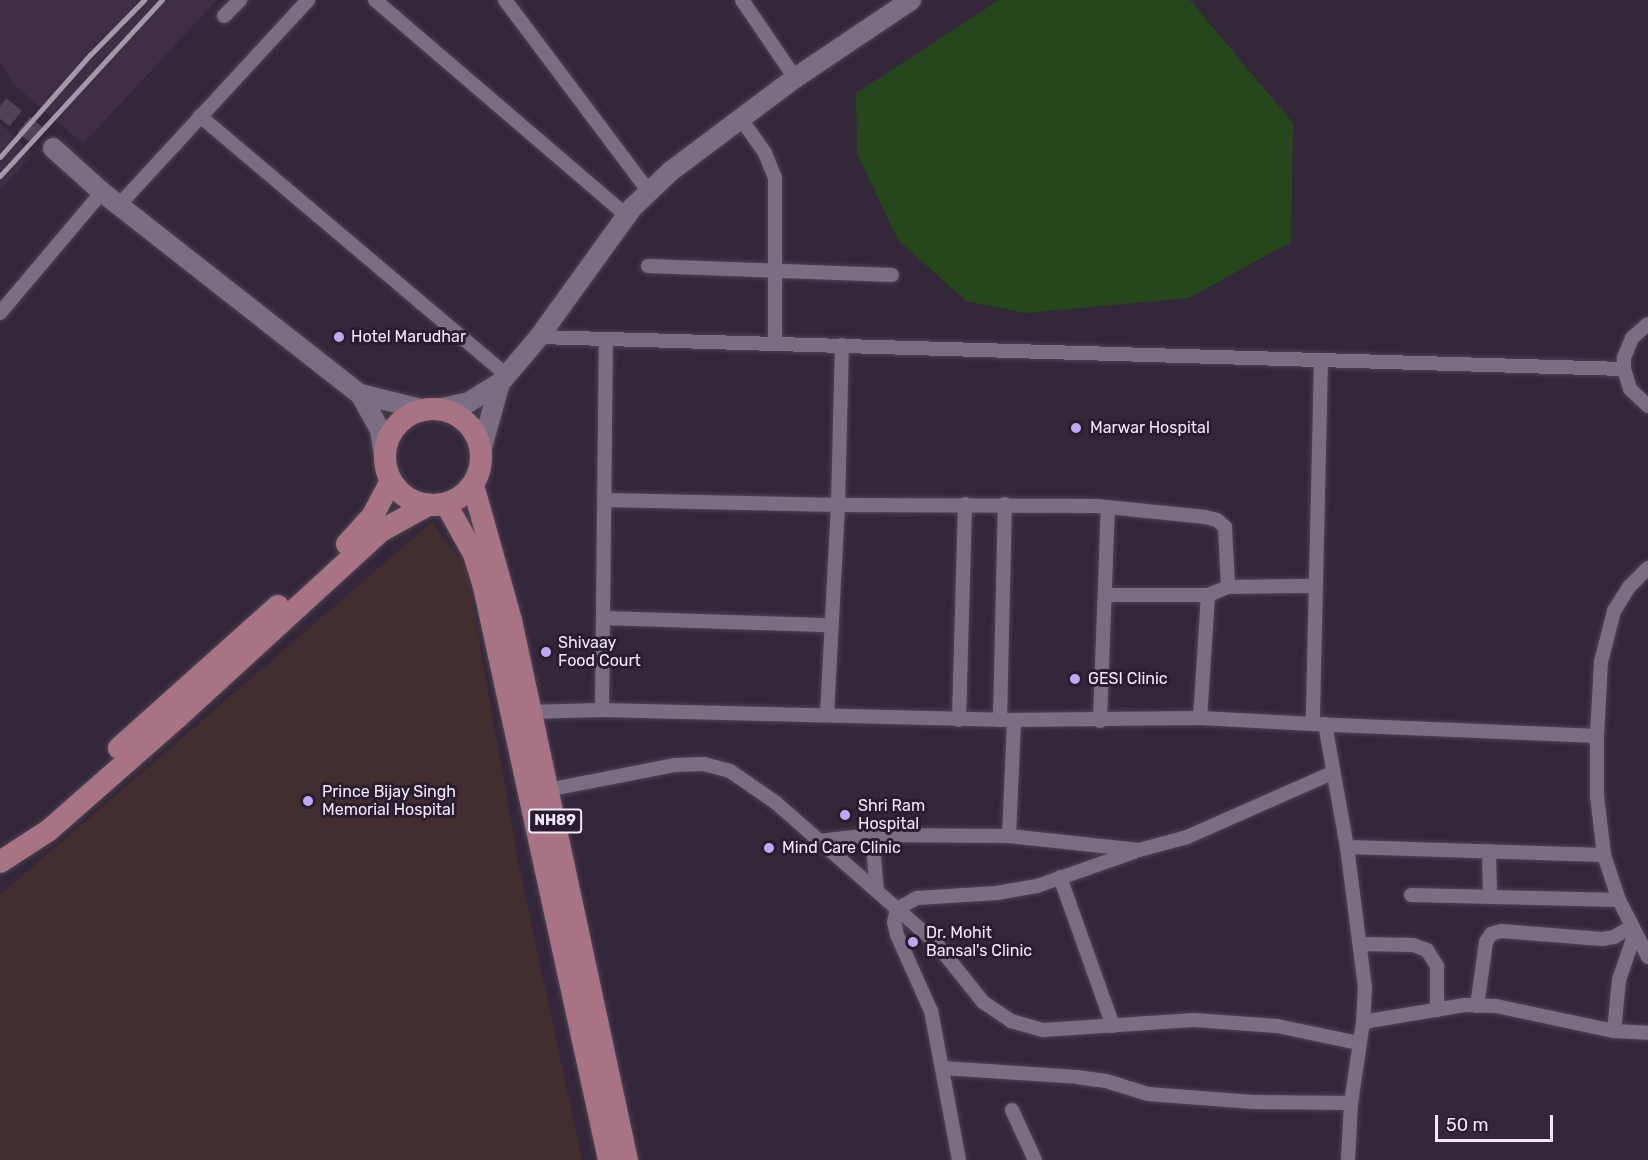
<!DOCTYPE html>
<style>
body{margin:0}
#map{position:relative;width:1648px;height:1160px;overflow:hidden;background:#332739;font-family:Rubik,sans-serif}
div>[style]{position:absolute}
.built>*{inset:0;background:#3e2f47}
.medical>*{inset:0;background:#422e2e}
.green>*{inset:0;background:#26461b}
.secondary-tunnel>*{height:20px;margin-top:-10px;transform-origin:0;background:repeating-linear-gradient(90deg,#504455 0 20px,transparent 0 30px)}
.roads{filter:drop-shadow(0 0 2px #4e4453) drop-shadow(0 0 2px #4e4453)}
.street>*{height:14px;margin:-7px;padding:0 7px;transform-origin:7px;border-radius:7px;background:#7b6e83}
.secondary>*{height:20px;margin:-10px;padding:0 10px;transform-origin:10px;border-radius:10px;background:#7b6e83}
.primary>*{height:22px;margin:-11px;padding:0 11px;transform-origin:11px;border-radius:11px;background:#a87385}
.primary>.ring{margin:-11px;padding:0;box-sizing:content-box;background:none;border:22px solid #a87385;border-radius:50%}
.rail>*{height:4.5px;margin:-2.25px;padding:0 2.25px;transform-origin:2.25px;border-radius:2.25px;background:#a39aa8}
.dots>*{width:16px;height:16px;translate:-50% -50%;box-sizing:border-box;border:3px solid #291e2f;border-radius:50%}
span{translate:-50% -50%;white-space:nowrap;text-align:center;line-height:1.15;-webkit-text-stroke:6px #291e2f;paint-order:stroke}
.shield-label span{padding:2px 4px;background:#291e2f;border:2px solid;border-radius:4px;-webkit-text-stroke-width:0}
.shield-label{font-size:15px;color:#f1eaf6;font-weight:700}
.poi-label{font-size:16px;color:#f1eaf6}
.left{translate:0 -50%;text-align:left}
.scale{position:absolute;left:1435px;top:1115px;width:118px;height:27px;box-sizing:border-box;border:3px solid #f1eaf6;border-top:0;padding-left:8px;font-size:18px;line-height:21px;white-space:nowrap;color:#f1eaf6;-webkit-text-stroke:4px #291e2f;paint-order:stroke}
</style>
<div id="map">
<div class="built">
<i style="clip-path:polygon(217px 0,83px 144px,13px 84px,0 61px,0 1px,3px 0)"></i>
<i style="clip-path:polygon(0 123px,33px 154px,0 190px)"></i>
</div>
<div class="medical">
<i style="clip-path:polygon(432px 522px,467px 569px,518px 862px,582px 1160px,0 1160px,0 895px)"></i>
</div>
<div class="green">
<i style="clip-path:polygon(999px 0,1190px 0,1293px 123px,1291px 242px,1189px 298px,1026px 313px,966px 301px,898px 240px,857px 154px,856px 93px)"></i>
</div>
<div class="secondary-tunnel">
<i style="left:0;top:106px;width:68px;rotate:38.4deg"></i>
</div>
<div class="roads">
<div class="street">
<i style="left:375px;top:0;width:332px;rotate:40.6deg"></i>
<i style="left:505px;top:0;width:240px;rotate:53.1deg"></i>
<i style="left:742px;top:0;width:94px;rotate:55.8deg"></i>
<i style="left:224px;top:16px;width:23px;rotate:-45deg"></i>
<i style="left:200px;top:116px;width:402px;rotate:40.2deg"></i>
<i style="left:741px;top:119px;width:42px;rotate:54.8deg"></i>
<i style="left:765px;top:153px;width:27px;rotate:68deg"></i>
<i style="left:775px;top:178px;width:166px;rotate:90deg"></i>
<i style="left:119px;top:205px;width:279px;rotate:-47.3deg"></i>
<i style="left:648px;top:266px;width:244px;rotate:2.1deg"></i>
<i style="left:0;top:313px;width:158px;rotate:-49.9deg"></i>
<i style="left:1648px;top:324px;width:21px;rotate:139deg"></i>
<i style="left:1632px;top:338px;width:22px;rotate:112deg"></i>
<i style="left:1624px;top:358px;width:11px;rotate:90deg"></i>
<i style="left:1624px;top:369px;width:21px;rotate:73deg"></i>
<i style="left:1630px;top:389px;width:25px;rotate:43deg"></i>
<i style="left:539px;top:337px;width:1085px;rotate:1.69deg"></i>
<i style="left:1321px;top:360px;width:364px;rotate:91.3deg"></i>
<i style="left:1313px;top:724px;width:284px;rotate:2.4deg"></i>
<i style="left:1597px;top:736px;width:74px;rotate:-86.9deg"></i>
<i style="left:1601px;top:662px;width:53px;rotate:-75.7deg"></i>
<i style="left:1614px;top:611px;width:28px;rotate:-58deg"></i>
<i style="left:1629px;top:587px;width:27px;rotate:-45deg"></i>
<i style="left:605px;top:500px;width:233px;rotate:1.2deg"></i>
<i style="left:838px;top:505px;width:259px;rotate:0.2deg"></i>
<i style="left:1097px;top:506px;width:109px;rotate:5.8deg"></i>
<i style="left:1205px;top:517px;width:12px;rotate:14deg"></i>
<i style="left:1217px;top:520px;width:11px;rotate:41deg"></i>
<i style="left:1225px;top:527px;width:60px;rotate:87.1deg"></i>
<i style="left:1106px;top:595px;width:102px"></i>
<i style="left:1208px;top:595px;width:123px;rotate:93.7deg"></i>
<i style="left:1208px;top:595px;width:22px;rotate:-22deg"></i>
<i style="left:1228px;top:587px;width:87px;rotate:-0.7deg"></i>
<i style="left:603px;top:618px;width:228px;rotate:1.8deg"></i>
<i style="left:602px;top:710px;width:371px;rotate:-89.4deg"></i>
<i style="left:526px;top:712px;width:76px;rotate:-1.5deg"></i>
<i style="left:602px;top:710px;width:398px;rotate:1.4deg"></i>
<i style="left:1000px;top:720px;width:200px;rotate:-0.6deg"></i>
<i style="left:1200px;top:718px;width:113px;rotate:3deg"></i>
<i style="left:827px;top:715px;width:210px;rotate:-87deg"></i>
<i style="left:838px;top:505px;width:160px;rotate:-88.6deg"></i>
<i style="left:959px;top:720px;width:216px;rotate:-88.4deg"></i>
<i style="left:1000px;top:720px;width:216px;rotate:-88.7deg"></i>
<i style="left:1100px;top:721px;width:214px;rotate:-87.9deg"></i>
<i style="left:1325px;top:724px;width:125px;rotate:79.9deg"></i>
<i style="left:1347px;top:847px;width:257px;rotate:1.8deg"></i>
<i style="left:1597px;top:736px;width:60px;rotate:90deg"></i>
<i style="left:1597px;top:796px;width:59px;rotate:83.2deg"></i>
<i style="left:1604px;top:855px;width:47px;rotate:71.6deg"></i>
<i style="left:1619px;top:900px;width:64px;rotate:63deg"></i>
<i style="left:542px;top:791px;width:136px;rotate:-11.1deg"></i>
<i style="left:675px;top:765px;width:29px;rotate:-2deg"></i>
<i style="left:704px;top:764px;width:27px;rotate:15deg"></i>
<i style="left:730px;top:771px;width:55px;rotate:34.6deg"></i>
<i style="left:775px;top:802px;width:213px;rotate:41.2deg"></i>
<i style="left:935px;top:942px;width:77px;rotate:51.3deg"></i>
<i style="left:983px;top:1002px;width:34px;rotate:34deg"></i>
<i style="left:1011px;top:1021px;width:33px;rotate:16deg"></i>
<i style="left:1043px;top:1030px;width:151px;rotate:-3.8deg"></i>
<i style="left:1194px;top:1020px;width:83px;rotate:4.1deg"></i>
<i style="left:1277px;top:1026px;width:84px;rotate:11.7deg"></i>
<i style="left:872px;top:835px;width:56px;rotate:84.9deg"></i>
<i style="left:1009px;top:836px;width:116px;rotate:-87.5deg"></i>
<i style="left:819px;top:841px;width:53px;rotate:-6.5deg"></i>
<i style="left:872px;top:835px;width:137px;rotate:0.4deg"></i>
<i style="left:1009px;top:836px;width:131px;rotate:6.1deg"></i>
<i style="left:1139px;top:850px;width:50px;rotate:-15.2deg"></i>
<i style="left:1187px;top:837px;width:158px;rotate:-23.8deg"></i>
<i style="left:1347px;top:847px;width:141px;rotate:82.7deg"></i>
<i style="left:1365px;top:987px;width:35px;rotate:93deg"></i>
<i style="left:1363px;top:1022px;width:82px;rotate:98.4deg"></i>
<i style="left:1351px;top:1103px;width:57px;rotate:93deg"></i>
<i style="left:1489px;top:851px;width:45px;rotate:88.7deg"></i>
<i style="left:1060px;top:877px;width:158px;rotate:70.4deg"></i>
<i style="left:1411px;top:895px;width:208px;rotate:1.4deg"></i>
<i style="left:1361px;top:944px;width:52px;rotate:1.1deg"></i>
<i style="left:1413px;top:945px;width:15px;rotate:20deg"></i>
<i style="left:1427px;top:950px;width:19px;rotate:58deg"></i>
<i style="left:1437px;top:966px;width:44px;rotate:90deg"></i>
<i style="left:1477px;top:1006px;width:65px;rotate:-82deg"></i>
<i style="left:1486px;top:942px;width:9px;rotate:-58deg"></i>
<i style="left:1491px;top:934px;width:10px;rotate:-17deg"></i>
<i style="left:1501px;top:931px;width:101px;rotate:4.5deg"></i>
<i style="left:1602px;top:939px;width:12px;rotate:-9deg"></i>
<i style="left:1614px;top:937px;width:21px;rotate:-31deg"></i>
<i style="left:1363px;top:1022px;width:103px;rotate:-9.5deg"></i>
<i style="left:1465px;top:1005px;width:31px;rotate:2deg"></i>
<i style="left:1496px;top:1006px;width:121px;rotate:12deg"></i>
<i style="left:1614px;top:1031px;width:34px;rotate:3deg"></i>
<i style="left:1614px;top:1031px;width:51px;rotate:-84.4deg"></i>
<i style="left:1619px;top:980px;width:50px;rotate:-71.2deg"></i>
<i style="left:943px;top:1068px;width:134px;rotate:3.8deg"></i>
<i style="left:1077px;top:1077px;width:29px;rotate:8deg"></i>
<i style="left:1106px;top:1081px;width:44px;rotate:17.2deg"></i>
<i style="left:1148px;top:1094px;width:105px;rotate:4.4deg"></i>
<i style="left:1253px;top:1102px;width:98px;rotate:0.6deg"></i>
<i style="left:1012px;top:1110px;width:55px;rotate:65.3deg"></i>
<i style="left:959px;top:1160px;width:152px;rotate:-100.6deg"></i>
<i style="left:931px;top:1011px;width:83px;rotate:-114.1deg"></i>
<i style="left:897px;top:935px;width:13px;rotate:-103deg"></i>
<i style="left:894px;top:922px;width:13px;rotate:-77deg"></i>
<i style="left:897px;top:909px;width:23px;rotate:-29deg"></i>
<i style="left:917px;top:898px;width:80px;rotate:-3.6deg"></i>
<i style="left:997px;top:893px;width:41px;rotate:-9.9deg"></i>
<i style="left:1037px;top:886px;width:103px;rotate:-19.3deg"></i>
</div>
<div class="secondary">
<i style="left:53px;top:148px;width:66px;rotate:41.9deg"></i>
<i style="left:102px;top:192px;width:328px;rotate:38.1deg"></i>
<i style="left:360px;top:394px;width:67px;rotate:13.8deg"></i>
<i style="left:360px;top:394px;width:41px;rotate:60.9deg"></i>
<i style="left:380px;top:430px;width:33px;rotate:81deg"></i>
<i style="left:437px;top:409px;width:33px;rotate:-12deg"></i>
<i style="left:469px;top:402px;width:36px;rotate:-32deg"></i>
<i style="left:500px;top:383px;width:60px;rotate:-49.7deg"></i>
<i style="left:539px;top:337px;width:159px;rotate:-54.2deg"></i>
<i style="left:632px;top:208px;width:54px;rotate:-43.5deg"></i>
<i style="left:671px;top:171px;width:155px;rotate:-36.9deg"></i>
<i style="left:795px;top:78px;width:140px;rotate:-33.9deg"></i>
<i style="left:481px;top:451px;width:71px;rotate:-74.4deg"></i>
</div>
<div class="primary">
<i class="ring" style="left:385px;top:409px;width:74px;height:74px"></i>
<i style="left:473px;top:485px;width:140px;rotate:74.3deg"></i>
<i style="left:511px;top:620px;width:552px;rotate:77.88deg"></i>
<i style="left:446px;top:504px;width:57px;rotate:60.8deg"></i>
<i style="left:474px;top:554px;width:34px;rotate:73deg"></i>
<i style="left:484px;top:587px;width:586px;rotate:77.69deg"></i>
<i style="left:347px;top:544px;width:39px;rotate:-48deg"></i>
<i style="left:373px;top:515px;width:38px;rotate:-62deg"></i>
<i style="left:119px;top:748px;width:213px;rotate:-41.8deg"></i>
<i style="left:0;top:862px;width:57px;rotate:-32.9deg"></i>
<i style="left:48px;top:831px;width:174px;rotate:-41.3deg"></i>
<i style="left:179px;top:716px;width:274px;rotate:-42.5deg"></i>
<i style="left:381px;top:531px;width:54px;rotate:-29deg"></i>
</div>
</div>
<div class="rail">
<i style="left:0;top:157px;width:136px;rotate:-48.6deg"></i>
<i style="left:90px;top:55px;width:77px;rotate:-45.5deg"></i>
<i style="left:0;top:176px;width:239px;rotate:-47.4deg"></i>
</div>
<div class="dots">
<i style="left:339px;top:337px;background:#bfa9f4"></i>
<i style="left:1076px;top:428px;background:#bfa9f4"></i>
<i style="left:546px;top:652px;background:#bfa9f4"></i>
<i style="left:1075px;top:679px;background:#bfa9f4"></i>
<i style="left:308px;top:801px;background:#bfa9f4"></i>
<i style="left:845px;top:815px;background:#bfa9f4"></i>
<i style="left:769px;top:848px;background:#bfa9f4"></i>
<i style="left:913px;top:942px;background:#bfa9f4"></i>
</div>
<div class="shield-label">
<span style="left:555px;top:821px">NH89</span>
</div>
<div class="poi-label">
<span class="left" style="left:351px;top:337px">Hotel Marudhar</span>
<span class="left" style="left:1090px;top:428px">Marwar Hospital</span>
<span class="left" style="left:558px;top:652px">Shivaay<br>Food Court</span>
<span class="left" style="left:1088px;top:679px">GESI Clinic</span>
<span class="left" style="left:322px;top:801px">Prince Bijay Singh<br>Memorial Hospital</span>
<span class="left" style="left:858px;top:815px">Shri Ram<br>Hospital</span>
<span class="left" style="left:782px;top:848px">Mind Care Clinic</span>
<span class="left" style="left:926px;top:942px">Dr. Mohit<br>Bansal's Clinic</span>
</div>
<div class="scale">50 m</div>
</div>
